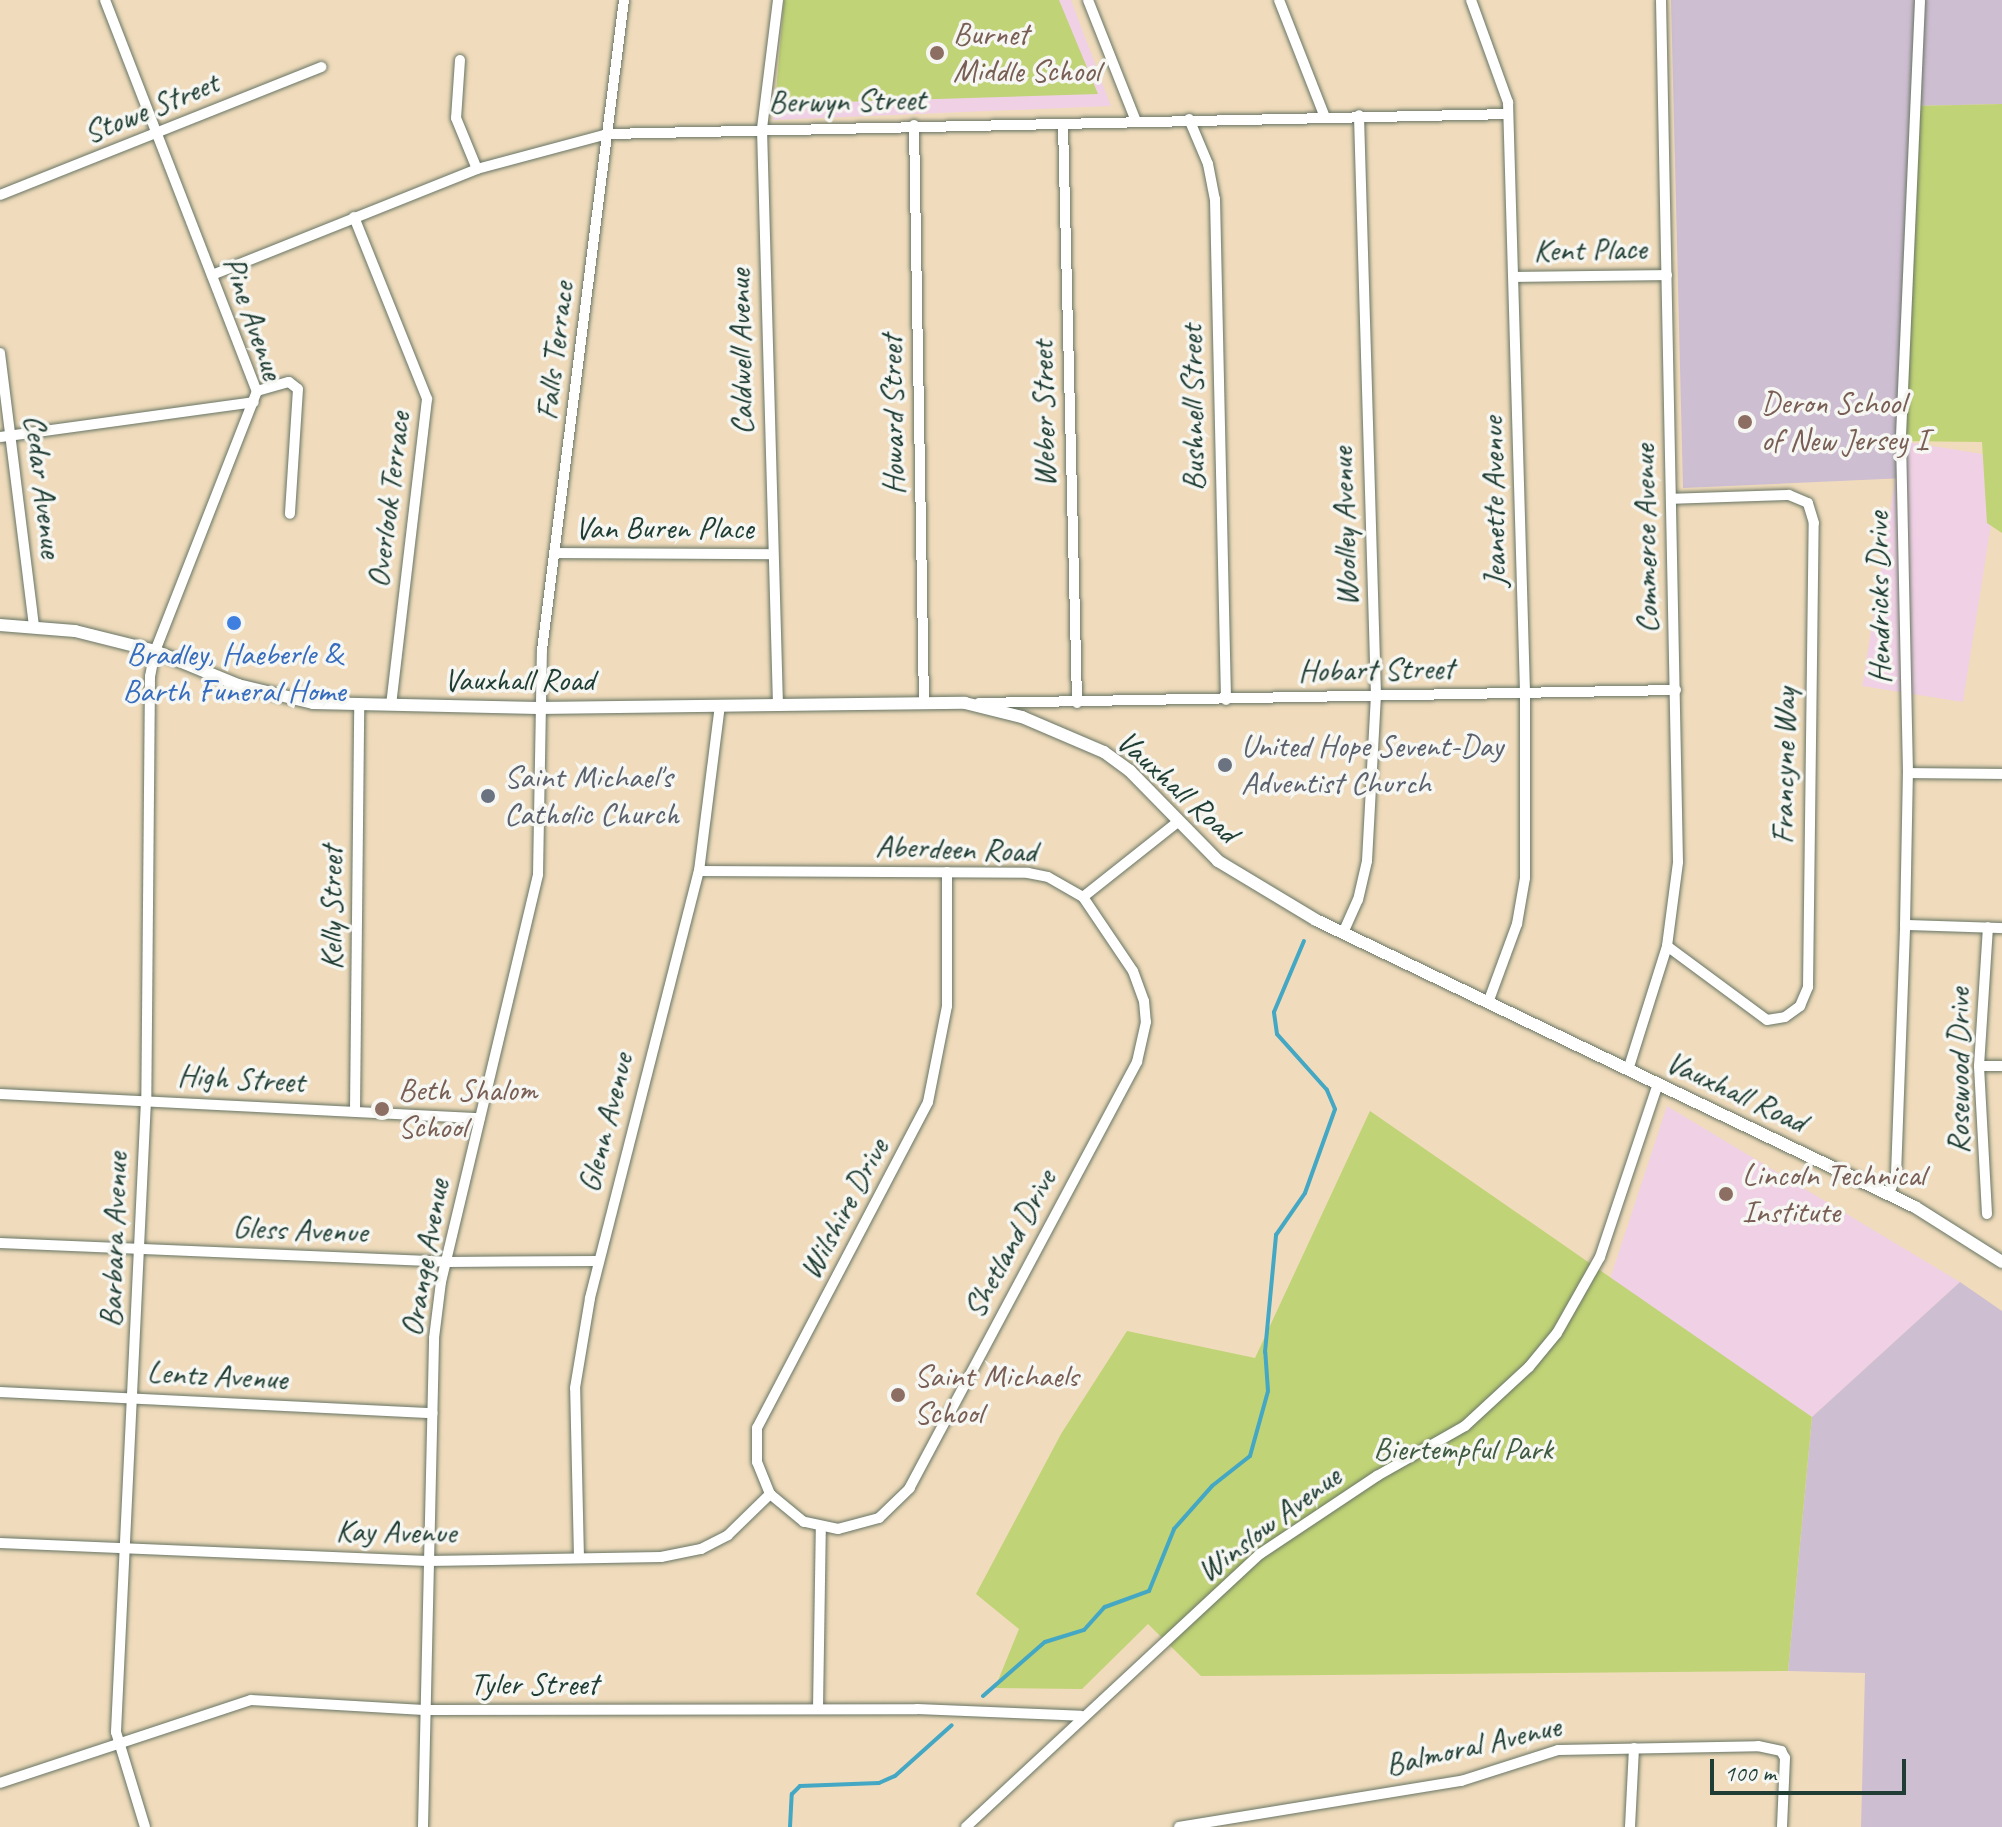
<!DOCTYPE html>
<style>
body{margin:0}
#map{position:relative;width:2002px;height:1827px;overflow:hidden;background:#f0dcbc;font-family:Caveat,sans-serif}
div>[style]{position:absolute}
.built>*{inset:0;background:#f0d0e5;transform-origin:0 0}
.industrial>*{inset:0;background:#cebed2}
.green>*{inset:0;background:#c0d376}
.stream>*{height:4px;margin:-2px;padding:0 2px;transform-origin:2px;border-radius:2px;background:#44a7c4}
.roads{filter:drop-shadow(0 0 2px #687564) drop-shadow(0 0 2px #687564)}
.minor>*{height:10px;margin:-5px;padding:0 5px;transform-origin:5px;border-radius:5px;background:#fff}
.tertiary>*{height:12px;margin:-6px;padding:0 6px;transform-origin:6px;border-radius:6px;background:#fff}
.dots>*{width:22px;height:22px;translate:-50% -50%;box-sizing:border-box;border:4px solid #f6f6f2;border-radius:50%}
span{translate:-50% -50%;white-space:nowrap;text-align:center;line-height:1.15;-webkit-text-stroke:7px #f6f6f2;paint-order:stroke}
.education-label{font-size:32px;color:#785e54}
.left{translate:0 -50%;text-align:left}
.street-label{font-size:32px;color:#1f3d34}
.shop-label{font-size:32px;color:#366cbe}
.worship-label{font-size:32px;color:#5b616d}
.park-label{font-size:32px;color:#3f5b41}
.scale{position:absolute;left:1710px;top:1759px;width:196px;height:36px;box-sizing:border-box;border:4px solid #1f3d34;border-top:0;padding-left:10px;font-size:24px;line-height:28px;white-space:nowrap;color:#1f3d34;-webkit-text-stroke:6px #f6f6f2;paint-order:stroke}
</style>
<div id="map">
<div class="built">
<i style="clip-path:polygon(789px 0,1071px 0,1111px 106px,773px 120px)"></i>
<i style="left:1901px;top:441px;width:102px;height:248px;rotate:9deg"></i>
<i style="clip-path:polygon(1667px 1106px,1960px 1282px,1812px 1417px,1607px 1288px)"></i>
</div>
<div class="industrial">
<i style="clip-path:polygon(1671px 0,2002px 0,2002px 104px,1913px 106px,1906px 478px,1683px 488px)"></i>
<i style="clip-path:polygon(1960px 1282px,2002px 1311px,2002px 1827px,1861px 1827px,1865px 1673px,1788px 1671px,1812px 1417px)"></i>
</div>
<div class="green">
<i style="clip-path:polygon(784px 0,1059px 0,1098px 94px,775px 104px)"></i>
<i style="clip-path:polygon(2002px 104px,2002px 533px,1987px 523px,1982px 442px,1901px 441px,1913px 106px)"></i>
<i style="clip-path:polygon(1370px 1111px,1812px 1417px,1788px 1671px,1201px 1676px,1148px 1624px,1082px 1689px,995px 1688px,1019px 1629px,976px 1594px,1061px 1434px,1127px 1331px,1255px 1358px)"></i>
</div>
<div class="stream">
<i style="left:983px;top:1696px;width:82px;rotate:-41.1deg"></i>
<i style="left:1045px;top:1642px;width:41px;rotate:-17.1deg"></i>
<i style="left:1084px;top:1630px;width:31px;rotate:-48deg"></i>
<i style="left:1105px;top:1607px;width:47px;rotate:-20deg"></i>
<i style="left:1149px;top:1591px;width:67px;rotate:-68deg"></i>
<i style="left:1174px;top:1529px;width:57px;rotate:-48.5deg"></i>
<i style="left:1212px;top:1486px;width:48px;rotate:-38.3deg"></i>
<i style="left:1250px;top:1456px;width:67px;rotate:-74.5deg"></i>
<i style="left:1268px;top:1391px;width:39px;rotate:-94deg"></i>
<i style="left:1265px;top:1352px;width:118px;rotate:-84.6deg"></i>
<i style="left:1276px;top:1235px;width:51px;rotate:-55.4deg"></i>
<i style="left:1305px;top:1193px;width:89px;rotate:-70.3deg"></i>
<i style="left:1335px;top:1109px;width:21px;rotate:-113deg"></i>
<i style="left:1327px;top:1090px;width:75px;rotate:-131.8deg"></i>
<i style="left:1277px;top:1034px;width:22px;rotate:-98deg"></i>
<i style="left:1274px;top:1012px;width:77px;rotate:-67.1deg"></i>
<i style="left:790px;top:1827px;width:33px;rotate:-87deg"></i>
<i style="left:792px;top:1794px;width:11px;rotate:-45deg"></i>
<i style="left:800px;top:1786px;width:79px;rotate:-2.2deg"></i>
<i style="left:879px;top:1783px;width:17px;rotate:-24deg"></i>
<i style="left:895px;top:1776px;width:76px;rotate:-41.8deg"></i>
</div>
<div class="roads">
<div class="minor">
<i style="left:105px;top:0;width:420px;rotate:68.8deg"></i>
<i style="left:257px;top:391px;width:279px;rotate:111.4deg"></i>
<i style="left:155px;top:651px;width:25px;rotate:101deg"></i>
<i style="left:150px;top:676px;width:424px;rotate:90.5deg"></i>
<i style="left:146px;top:1100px;width:633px;rotate:92.72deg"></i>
<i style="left:116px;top:1732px;width:99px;rotate:73deg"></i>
<i style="left:778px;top:0;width:130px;rotate:97.1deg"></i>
<i style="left:762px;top:129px;width:575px;rotate:88.41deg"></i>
<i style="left:1088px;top:0;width:130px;rotate:68.4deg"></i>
<i style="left:1279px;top:0;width:123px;rotate:68.6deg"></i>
<i style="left:1471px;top:0;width:109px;rotate:70.1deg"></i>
<i style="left:1508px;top:102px;width:591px;rotate:88.35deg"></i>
<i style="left:1525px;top:693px;width:185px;rotate:90deg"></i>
<i style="left:1525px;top:878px;width:47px;rotate:99.9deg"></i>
<i style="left:1517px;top:924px;width:84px;rotate:110.2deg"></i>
<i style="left:460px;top:60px;width:58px;rotate:93.9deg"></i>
<i style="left:456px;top:118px;width:55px;rotate:67.6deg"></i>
<i style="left:1189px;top:119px;width:49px;rotate:67.1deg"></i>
<i style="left:1208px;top:164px;width:36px;rotate:79deg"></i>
<i style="left:1215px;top:199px;width:501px;rotate:88.74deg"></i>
<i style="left:1063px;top:124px;width:579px;rotate:88.61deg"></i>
<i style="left:914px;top:125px;width:579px;rotate:89.01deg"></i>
<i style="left:0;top:195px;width:346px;rotate:-21.7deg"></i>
<i style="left:354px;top:217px;width:196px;rotate:68.1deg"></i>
<i style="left:427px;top:399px;width:308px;rotate:96.7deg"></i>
<i style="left:212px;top:275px;width:285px;rotate:-21.8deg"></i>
<i style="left:477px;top:169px;width:136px;rotate:-15deg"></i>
<i style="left:608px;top:134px;width:900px;rotate:-1.27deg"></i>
<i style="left:1514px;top:277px;width:153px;rotate:-0.7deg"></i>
<i style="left:0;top:353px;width:274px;rotate:82.9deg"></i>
<i style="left:257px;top:391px;width:33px;rotate:-16deg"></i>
<i style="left:289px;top:382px;width:11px;rotate:38deg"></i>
<i style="left:298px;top:389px;width:125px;rotate:93.7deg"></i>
<i style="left:0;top:437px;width:256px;rotate:-7.8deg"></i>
<i style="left:556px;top:553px;width:216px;rotate:0.3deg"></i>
<i style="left:979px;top:703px;width:697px;rotate:-1.07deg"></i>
<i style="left:1908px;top:773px;width:94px;rotate:0.6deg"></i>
<i style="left:699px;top:871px;width:329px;rotate:0.3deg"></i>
<i style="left:1028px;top:873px;width:20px;rotate:11deg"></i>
<i style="left:1048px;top:877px;width:40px;rotate:29.7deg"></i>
<i style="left:1083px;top:897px;width:89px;rotate:56deg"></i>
<i style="left:1133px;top:971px;width:32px;rotate:70deg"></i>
<i style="left:1144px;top:1001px;width:21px;rotate:85deg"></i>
<i style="left:1146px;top:1022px;width:41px;rotate:102.7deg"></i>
<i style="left:1137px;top:1062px;width:483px;rotate:118.1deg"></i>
<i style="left:910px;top:1488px;width:43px;rotate:135.9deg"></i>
<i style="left:879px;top:1518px;width:42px;rotate:165deg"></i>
<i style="left:838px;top:1529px;width:35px;rotate:-168deg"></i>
<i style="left:804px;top:1522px;width:44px;rotate:-140.5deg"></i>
<i style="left:770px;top:1494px;width:35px;rotate:-112deg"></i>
<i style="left:757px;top:1462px;width:34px;rotate:-90deg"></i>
<i style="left:757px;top:1428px;width:368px;rotate:-62.3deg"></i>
<i style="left:928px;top:1102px;width:98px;rotate:-78.8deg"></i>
<i style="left:947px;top:1006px;width:134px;rotate:-90deg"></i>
<i style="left:1083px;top:897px;width:122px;rotate:-38.4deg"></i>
<i style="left:1905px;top:925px;width:97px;rotate:1.8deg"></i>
<i style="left:1343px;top:933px;width:36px;rotate:-66deg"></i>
<i style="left:1358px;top:900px;width:40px;rotate:-77deg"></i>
<i style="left:1367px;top:861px;width:165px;rotate:-86.9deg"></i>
<i style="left:1376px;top:696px;width:581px;rotate:-91.68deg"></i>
<i style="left:1667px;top:946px;width:124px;rotate:36.5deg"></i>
<i style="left:1767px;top:1020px;width:18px;rotate:-9deg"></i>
<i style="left:1785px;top:1017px;width:19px;rotate:-36deg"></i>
<i style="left:1800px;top:1006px;width:21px;rotate:-67deg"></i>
<i style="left:1808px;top:987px;width:464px;rotate:-89.3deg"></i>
<i style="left:1814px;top:523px;width:21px;rotate:-107deg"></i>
<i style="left:1808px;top:503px;width:21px;rotate:-157deg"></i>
<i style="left:1789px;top:495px;width:118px;rotate:178.1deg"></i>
<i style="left:1979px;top:1066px;width:23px"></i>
<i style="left:1628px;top:1070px;width:130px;rotate:-72.5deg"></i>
<i style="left:1667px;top:946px;width:85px;rotate:-82.5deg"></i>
<i style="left:1678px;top:862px;width:862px;rotate:-91.13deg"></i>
<i style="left:0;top:1094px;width:480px;rotate:2.9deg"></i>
<i style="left:355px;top:1111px;width:405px;rotate:-89.4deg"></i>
<i style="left:1889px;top:1194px;width:20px;rotate:-70deg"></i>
<i style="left:1896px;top:1175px;width:250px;rotate:-87.9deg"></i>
<i style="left:1905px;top:925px;width:152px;rotate:-88.9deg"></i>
<i style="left:1908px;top:773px;width:337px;rotate:-91.2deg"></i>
<i style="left:1901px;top:436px;width:436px;rotate:-87.5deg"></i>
<i style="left:1987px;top:1214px;width:148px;rotate:-93.1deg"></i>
<i style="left:1979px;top:1066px;width:139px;rotate:-86.3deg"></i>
<i style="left:0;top:1243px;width:447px;rotate:2.4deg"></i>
<i style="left:447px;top:1262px;width:152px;rotate:-0.4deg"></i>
<i style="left:0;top:1392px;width:433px;rotate:2.8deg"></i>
<i style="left:0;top:1543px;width:428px;rotate:2.4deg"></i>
<i style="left:428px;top:1561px;width:233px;rotate:-1deg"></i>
<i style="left:661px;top:1557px;width:41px;rotate:-11.3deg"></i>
<i style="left:701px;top:1549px;width:30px;rotate:-27deg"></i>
<i style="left:728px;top:1535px;width:59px;rotate:-44.3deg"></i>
<i style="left:579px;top:1558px;width:170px;rotate:-91.3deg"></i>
<i style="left:575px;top:1388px;width:91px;rotate:-80.5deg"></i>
<i style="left:590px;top:1298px;width:441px;rotate:-75.7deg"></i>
<i style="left:699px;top:871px;width:167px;rotate:-82.8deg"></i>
<i style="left:818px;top:1708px;width:181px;rotate:-89.1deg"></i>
<i style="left:0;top:1783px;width:264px;rotate:-18.3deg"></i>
<i style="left:251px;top:1700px;width:173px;rotate:3.3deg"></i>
<i style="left:424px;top:1710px;width:493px;rotate:-0.1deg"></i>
<i style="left:917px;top:1709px;width:164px;rotate:2.4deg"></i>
<i style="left:423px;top:1827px;width:489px;rotate:-88.7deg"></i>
<i style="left:434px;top:1338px;width:56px;rotate:-82.9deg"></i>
<i style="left:441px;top:1282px;width:418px;rotate:-76.6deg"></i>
<i style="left:538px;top:875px;width:225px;rotate:-89deg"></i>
<i style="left:542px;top:650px;width:655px;rotate:-82.81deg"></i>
<i style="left:966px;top:1827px;width:401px;rotate:-42.9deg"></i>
<i style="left:1260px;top:1554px;width:141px;rotate:-33.7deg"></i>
<i style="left:1377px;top:1476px;width:101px;rotate:-29.6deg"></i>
<i style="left:1465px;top:1426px;width:87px;rotate:-42.7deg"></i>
<i style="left:1529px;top:1367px;width:44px;rotate:-50.5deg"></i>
<i style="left:1557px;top:1333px;width:87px;rotate:-60.5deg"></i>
<i style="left:1600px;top:1257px;width:182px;rotate:-71.5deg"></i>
<i style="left:1179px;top:1827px;width:286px;rotate:-9.3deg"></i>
<i style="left:1461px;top:1781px;width:102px;rotate:-17.7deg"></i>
<i style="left:1558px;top:1750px;width:200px;rotate:-1.1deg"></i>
<i style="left:1758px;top:1746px;width:24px;rotate:12deg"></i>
<i style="left:1781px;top:1751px;width:8px;rotate:60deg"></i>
<i style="left:1785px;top:1758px;width:69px;rotate:92.5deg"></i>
<i style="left:1630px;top:1827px;width:79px;rotate:-87.1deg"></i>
</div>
<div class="tertiary">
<i style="left:0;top:625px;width:75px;rotate:4.6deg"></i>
<i style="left:75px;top:631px;width:82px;rotate:14deg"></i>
<i style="left:155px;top:651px;width:90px;rotate:22.3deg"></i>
<i style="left:238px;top:685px;width:77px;rotate:13.5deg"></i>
<i style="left:313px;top:703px;width:225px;rotate:1.3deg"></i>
<i style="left:538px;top:708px;width:427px;rotate:-0.7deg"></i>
<i style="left:965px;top:703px;width:59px;rotate:13.8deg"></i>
<i style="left:1022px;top:717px;width:89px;rotate:23.1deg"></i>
<i style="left:1104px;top:752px;width:32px;rotate:36deg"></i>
<i style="left:1130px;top:771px;width:126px;rotate:45.6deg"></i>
<i style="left:1218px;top:861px;width:114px;rotate:31deg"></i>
<i style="left:1316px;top:920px;width:664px;rotate:25.6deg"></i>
<i style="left:1915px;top:1207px;width:103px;rotate:32.3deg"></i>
</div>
</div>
<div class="dots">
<i style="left:937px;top:53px;background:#8d6e63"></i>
<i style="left:1745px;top:422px;background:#8d6e63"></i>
<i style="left:234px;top:623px;background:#3f7fe0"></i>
<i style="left:1225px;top:765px;background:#6b7280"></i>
<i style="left:488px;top:796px;background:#6b7280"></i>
<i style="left:382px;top:1109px;background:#8d6e63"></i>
<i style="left:1726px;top:1194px;background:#8d6e63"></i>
<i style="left:898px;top:1395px;background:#8d6e63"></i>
</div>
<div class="education-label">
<span class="left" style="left:953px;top:53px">Burnet<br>Middle School</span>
<span class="left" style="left:1761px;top:422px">Deron School<br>of New Jersey I</span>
<span class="left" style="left:398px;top:1109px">Beth Shalom<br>School</span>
<span class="left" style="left:1742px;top:1194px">Lincoln Technical<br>Institute</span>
<span class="left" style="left:914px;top:1395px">Saint Michaels<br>School</span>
</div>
<div class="street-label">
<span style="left:847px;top:101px;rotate:-1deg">Berwyn Street</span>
<span style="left:151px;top:108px;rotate:-22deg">Stowe Street</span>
<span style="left:1590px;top:250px;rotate:-1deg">Kent Place</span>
<span style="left:253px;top:318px;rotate:71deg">Pine Avenue</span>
<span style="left:555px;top:351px;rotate:-83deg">Falls Terrace</span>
<span style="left:741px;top:352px;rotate:-91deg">Caldwell Avenue</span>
<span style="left:1193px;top:408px;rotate:-91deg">Bushnell Street</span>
<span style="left:1044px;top:414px;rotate:-91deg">Weber Street</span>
<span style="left:893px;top:415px;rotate:-91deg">Howard Street</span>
<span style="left:43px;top:486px;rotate:83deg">Cedar Avenue</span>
<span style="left:389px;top:500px;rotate:-83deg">Overlook Terrace</span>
<span style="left:1494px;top:502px;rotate:-91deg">Jeanette Avenue</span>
<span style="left:1345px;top:527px;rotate:-92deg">Woolley Avenue</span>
<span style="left:664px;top:528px">Van Buren Place</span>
<span style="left:1646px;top:539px;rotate:-91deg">Commerce Avenue</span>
<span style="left:1879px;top:598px;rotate:-91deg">Hendricks Drive</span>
<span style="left:1376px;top:670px;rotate:-1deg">Hobart Street</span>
<span style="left:519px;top:680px">Vauxhall Road</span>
<span style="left:1784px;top:766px;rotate:-89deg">Francyne Way</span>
<span style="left:1177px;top:787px;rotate:42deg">Vauxhall Road</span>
<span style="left:956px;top:849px;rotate:2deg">Aberdeen Road</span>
<span style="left:332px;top:908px;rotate:-90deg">Kelly Street</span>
<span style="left:1959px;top:1071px;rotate:-90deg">Rosewood Drive</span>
<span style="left:241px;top:1079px;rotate:3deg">High Street</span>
<span style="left:1736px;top:1092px;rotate:25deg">Vauxhall Road</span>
<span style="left:606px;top:1123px;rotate:-76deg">Glenn Avenue</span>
<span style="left:844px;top:1209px;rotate:-62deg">Wilshire Drive</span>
<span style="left:300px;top:1230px;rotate:2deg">Gless Avenue</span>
<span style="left:114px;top:1240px;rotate:-88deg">Barbara Avenue</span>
<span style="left:1010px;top:1244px;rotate:-62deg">Shetland Drive</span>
<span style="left:425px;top:1258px;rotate:-80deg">Orange Avenue</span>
<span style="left:217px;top:1376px;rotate:3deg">Lentz Avenue</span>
<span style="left:1269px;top:1524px;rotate:-37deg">Winslow Avenue</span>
<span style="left:396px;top:1532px;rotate:1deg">Kay Avenue</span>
<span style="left:534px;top:1684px">Tyler Street</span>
<span style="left:1473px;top:1746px;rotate:-13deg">Balmoral Avenue</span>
</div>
<div class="shop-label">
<span style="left:234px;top:673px">Bradley, Haeberle &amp;<br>Barth Funeral Home</span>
</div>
<div class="worship-label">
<span class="left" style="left:1241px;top:765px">United Hope Sevent-Day<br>Adventist Church</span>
<span class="left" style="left:504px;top:796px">Saint Michael's<br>Catholic Church</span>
</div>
<div class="park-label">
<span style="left:1463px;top:1449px">Biertempful Park</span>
</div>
<div class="scale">100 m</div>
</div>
